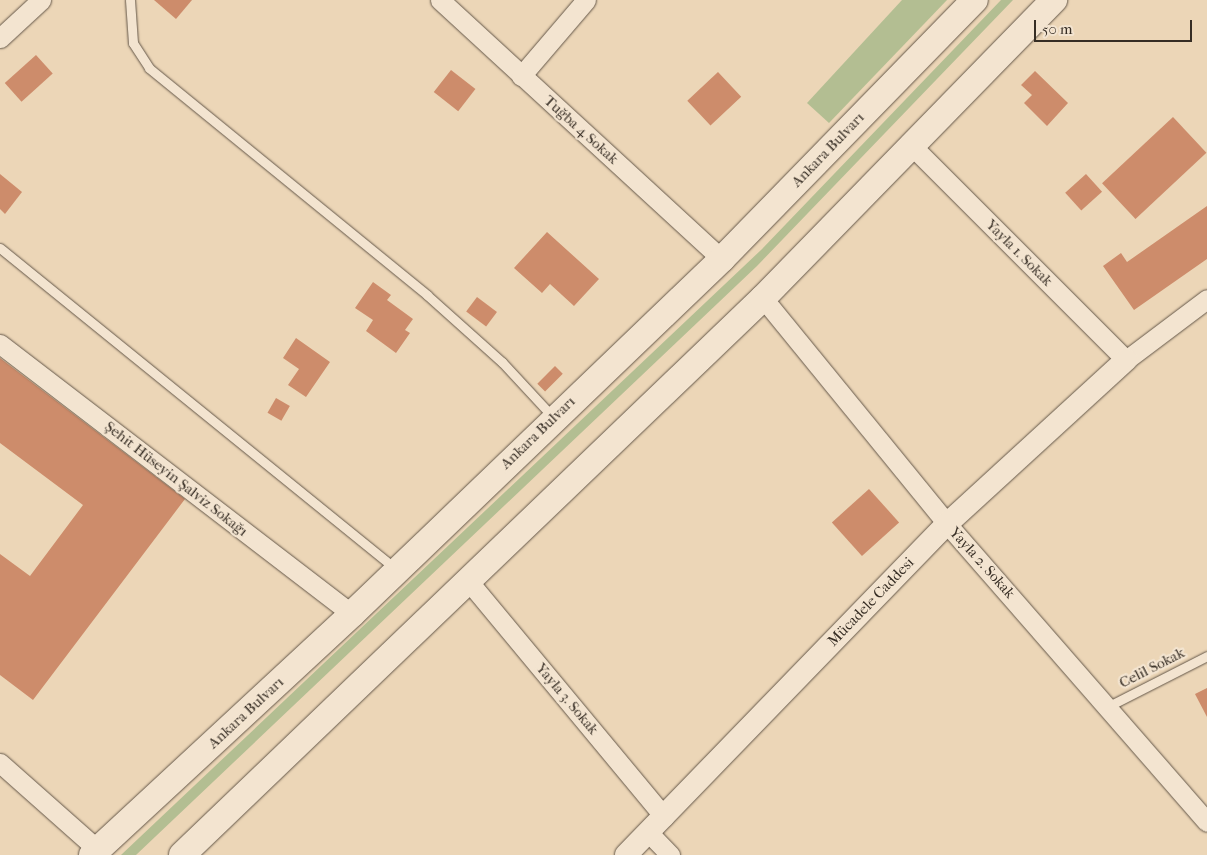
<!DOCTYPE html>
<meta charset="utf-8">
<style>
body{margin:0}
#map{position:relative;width:1207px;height:855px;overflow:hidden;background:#ecd6b7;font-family:"IM FELL French Canon",serif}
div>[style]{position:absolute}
.green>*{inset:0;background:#b3be92}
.building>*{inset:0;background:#cd8c6b;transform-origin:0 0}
.roads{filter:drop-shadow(0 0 1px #645749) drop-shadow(0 0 1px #645749)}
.service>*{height:9px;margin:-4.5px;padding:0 4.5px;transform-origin:4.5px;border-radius:4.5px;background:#f3e4d0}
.minor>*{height:19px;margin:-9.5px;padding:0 9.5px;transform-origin:9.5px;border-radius:9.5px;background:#f3e4d0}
.tertiary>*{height:22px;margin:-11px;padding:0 11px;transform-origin:11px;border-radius:11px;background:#f3e4d0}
.secondary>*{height:26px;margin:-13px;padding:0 13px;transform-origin:13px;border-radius:13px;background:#f3e4d0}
span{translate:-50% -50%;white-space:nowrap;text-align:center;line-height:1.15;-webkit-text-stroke:4.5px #f3e4d0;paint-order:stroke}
.street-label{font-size:15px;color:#362d24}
.scale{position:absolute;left:1034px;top:20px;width:158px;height:22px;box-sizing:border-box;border:2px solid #362d24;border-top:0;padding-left:6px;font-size:15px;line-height:18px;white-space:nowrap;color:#362d24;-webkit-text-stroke:4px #f3e4d0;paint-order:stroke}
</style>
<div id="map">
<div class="green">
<i style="clip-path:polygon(902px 0,947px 0,829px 123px,807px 103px)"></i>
<i style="clip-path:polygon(1001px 0,1013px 0,757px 266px,136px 855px,121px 855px,761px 250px)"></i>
</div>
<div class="building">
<i style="clip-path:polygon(154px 0,192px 0,176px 19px)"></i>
<i style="left:36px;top:55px;width:25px;height:42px;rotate:48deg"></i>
<i style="left:451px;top:70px;width:31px;height:28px;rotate:38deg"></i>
<i style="clip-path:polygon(1035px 71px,1068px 103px,1047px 126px,1024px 103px,1032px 95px,1021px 85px)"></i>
<i style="left:718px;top:72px;width:34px;height:42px;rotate:47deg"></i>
<i style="left:1173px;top:117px;width:49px;height:97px;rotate:47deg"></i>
<i style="clip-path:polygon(0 174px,22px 192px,5px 214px,0 209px)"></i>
<i style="left:1086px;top:174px;width:24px;height:28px;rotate:48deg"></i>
<i style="clip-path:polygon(1207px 206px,1207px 259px,1134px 310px,1103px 266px,1121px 253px,1127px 262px)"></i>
<i style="clip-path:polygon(547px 232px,599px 279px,574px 306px,550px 284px,542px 293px,514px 268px)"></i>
<i style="clip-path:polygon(373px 282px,391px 295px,387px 300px,413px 319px,405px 330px,410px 333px,396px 353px,366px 331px,373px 320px,355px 308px)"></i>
<i style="left:477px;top:297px;width:25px;height:18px;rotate:37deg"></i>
<i style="clip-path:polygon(296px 338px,330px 362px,306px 397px,288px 385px,299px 369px,283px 358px)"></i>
<i style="clip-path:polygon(0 358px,185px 499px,33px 700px,0 675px,0 554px,30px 576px,83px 505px,0 443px)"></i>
<i style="left:555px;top:366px;width:11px;height:25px;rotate:45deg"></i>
<i style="left:276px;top:398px;width:16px;height:17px;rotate:30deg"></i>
<i style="left:869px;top:489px;width:45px;height:50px;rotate:48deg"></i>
<i style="clip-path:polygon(1207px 688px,1207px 717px,1195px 694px)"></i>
</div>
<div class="roads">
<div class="service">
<i style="left:130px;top:0;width:43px;rotate:86deg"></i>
<i style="left:133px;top:43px;width:30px;rotate:57deg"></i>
<i style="left:149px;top:68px;width:359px;rotate:39.2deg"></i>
<i style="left:427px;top:295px;width:101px;rotate:41.8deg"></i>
<i style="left:502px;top:362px;width:75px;rotate:47.2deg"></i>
<i style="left:0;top:248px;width:510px;rotate:39.03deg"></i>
<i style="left:1109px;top:706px;width:110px;rotate:-27deg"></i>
</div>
<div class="minor">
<i style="left:440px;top:0;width:383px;rotate:42.6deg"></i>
<i style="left:0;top:38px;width:56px;rotate:-42.8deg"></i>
<i style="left:521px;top:76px;width:100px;rotate:-49.5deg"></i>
<i style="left:912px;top:146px;width:303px;rotate:45deg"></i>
<i style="left:1126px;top:360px;width:101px;rotate:-37deg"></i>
<i style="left:763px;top:298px;width:291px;rotate:50.8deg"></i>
<i style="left:947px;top:524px;width:395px;rotate:48.9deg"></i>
<i style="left:0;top:344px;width:444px;rotate:37.5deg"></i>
<i style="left:470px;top:583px;width:304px;rotate:50.3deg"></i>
<i style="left:0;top:763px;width:131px;rotate:41.6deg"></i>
<i style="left:648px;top:832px;width:32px;rotate:46deg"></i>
</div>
<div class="tertiary">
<i style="left:626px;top:855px;width:461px;rotate:-45.9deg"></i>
<i style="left:947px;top:524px;width:243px;rotate:-42.5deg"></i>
</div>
<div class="secondary">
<i style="left:92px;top:855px;width:355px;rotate:-42.8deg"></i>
<i style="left:352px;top:614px;width:513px;rotate:-43.81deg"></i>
<i style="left:722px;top:259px;width:362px;rotate:-45.7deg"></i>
<i style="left:182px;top:855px;width:805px;rotate:-43.79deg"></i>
<i style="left:763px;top:298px;width:417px;rotate:-45.7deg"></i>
</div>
</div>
<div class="street-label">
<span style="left:581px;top:130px;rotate:42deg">Tuğba 4 Sokak</span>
<span style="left:828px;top:150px;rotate:-46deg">Ankara Bulvarı</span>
<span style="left:1019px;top:253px;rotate:45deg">Yayla 1. Sokak</span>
<span style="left:538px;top:433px;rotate:-44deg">Ankara Bulvarı</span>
<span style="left:176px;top:479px;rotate:38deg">Şehit Hüseyin Şalviz Sokağı</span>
<span style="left:982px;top:563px;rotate:48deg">Yayla 2. Sokak</span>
<span style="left:871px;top:602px;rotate:-46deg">Mücadele Caddesi</span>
<span style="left:1152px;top:668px;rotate:-27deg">Celil Sokak</span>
<span style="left:567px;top:699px;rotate:50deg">Yayla 3. Sokak</span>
<span style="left:246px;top:713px;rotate:-43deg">Ankara Bulvarı</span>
</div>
<div class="scale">50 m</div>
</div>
